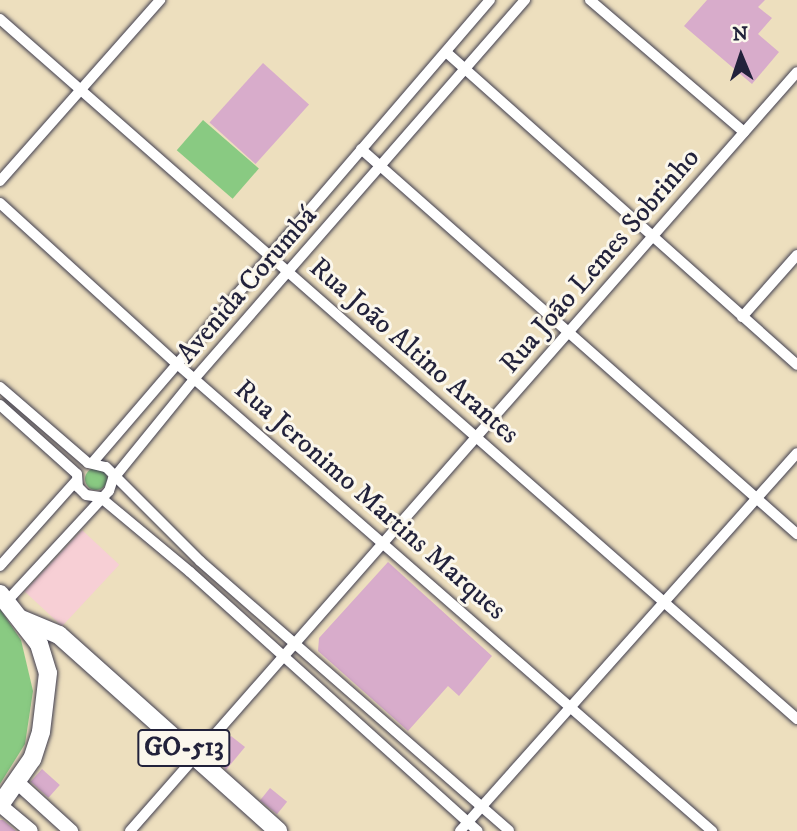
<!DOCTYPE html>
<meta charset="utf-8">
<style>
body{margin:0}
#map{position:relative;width:797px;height:831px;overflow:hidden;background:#eddfbe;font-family:"IM FELL DW Pica",serif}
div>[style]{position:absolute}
.built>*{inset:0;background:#f7cfd5;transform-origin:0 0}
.green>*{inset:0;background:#89ca82;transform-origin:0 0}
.round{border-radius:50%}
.building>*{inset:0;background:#d8accb;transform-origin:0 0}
.roads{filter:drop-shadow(0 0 2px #403e4f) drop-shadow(0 0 2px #403e4f)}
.minor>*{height:10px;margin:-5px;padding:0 5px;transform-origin:5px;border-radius:5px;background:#fff}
.tertiary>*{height:14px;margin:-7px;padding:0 7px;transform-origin:7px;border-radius:7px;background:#fff}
.primary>*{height:18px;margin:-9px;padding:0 9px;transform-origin:9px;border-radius:9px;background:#fff}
span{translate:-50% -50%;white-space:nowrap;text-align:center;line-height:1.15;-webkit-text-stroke:6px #fbf7ec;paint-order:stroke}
.shield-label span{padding:2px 5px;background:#fbf7ec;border:2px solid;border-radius:5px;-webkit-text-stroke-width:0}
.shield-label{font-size:26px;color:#22223b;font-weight:700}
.street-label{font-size:28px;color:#22223b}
.north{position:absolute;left:706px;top:21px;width:70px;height:70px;-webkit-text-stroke:5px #fbf7ec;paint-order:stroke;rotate:358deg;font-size:19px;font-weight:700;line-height:28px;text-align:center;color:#22223b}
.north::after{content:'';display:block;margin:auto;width:24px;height:32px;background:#22223b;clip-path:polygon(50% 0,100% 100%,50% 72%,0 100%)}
</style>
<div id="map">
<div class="built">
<i style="left:82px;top:530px;width:51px;height:84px;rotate:43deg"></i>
</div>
<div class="green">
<i style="left:203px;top:120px;width:74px;height:40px;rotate:41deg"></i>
<i class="round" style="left:85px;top:468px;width:22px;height:22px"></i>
<i style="clip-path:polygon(0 609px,21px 640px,33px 691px,25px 744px,0 784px)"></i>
</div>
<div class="building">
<i style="clip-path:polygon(707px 0,765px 0,758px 7px,772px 18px,758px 34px,779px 52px,752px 84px,684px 26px)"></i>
<i style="left:263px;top:63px;width:62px;height:80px;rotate:42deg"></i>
<i style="clip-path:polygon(388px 562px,492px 656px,459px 696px,448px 686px,408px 731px,318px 651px,319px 638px)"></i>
<i style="clip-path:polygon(231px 736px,245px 747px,226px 770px,215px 755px)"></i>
<i style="left:42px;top:769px;width:24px;height:17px;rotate:42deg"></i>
<i style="left:270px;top:788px;width:22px;height:16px;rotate:39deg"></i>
<i style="clip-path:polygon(0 820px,3px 820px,16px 831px,0 831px)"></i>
</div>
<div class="roads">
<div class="minor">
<i style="left:590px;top:0;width:203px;rotate:40.6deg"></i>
<i style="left:0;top:19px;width:1061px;rotate:41.29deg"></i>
<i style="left:446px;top:52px;width:470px;rotate:41.7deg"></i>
<i style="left:361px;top:149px;width:582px;rotate:41.45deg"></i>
<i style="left:0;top:181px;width:242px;rotate:-48.5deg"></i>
<i style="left:0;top:203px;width:238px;rotate:42.3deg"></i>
<i style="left:176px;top:363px;width:712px;rotate:41.13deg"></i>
<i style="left:742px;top:317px;width:83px;rotate:-48.4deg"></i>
<i style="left:0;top:387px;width:116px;rotate:40.8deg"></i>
<i style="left:88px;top:463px;width:18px;rotate:13deg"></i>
<i style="left:106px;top:467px;width:133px;rotate:45deg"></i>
<i style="left:200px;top:561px;width:410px;rotate:41.1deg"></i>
<i style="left:0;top:405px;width:103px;rotate:41.9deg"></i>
<i style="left:77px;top:474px;width:13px;rotate:86deg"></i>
<i style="left:78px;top:487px;width:11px;rotate:45deg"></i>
<i style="left:86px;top:495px;width:14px;rotate:8deg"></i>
<i style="left:100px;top:497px;width:117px;rotate:39.8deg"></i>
<i style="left:190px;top:572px;width:387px;rotate:42deg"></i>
<i style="left:93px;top:462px;width:609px;rotate:-49.33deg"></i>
<i style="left:0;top:566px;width:114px;rotate:-48.2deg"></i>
<i style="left:7px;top:601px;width:150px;rotate:-47.2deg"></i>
<i style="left:109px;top:491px;width:13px;rotate:-72deg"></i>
<i style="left:113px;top:479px;width:130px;rotate:-50.9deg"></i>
<i style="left:195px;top:378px;width:502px;rotate:-48.88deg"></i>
<i style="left:130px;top:831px;width:1010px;rotate:-48.69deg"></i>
<i style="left:460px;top:831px;width:506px;rotate:-48.28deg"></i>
</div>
<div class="tertiary">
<i style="left:18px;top:783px;width:72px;rotate:42.2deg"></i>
<i style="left:0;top:805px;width:40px;rotate:40deg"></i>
</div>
<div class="primary">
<i style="left:0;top:594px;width:63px;rotate:52deg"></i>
<i style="left:39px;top:644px;width:30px;rotate:73deg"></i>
<i style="left:48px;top:673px;width:59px;rotate:96.8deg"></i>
<i style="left:41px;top:732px;width:28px;rotate:108deg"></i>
<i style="left:32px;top:759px;width:56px;rotate:124.8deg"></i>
<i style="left:21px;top:619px;width:41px;rotate:22.8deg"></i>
<i style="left:59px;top:635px;width:294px;rotate:41.8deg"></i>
</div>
</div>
<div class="shield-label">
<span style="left:184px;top:748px">GO-513</span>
</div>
<div class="street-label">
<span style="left:600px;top:261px;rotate:-49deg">Rua João Lemes Sobrinho</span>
<span style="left:247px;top:285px;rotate:-49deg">Avenida Corumbá</span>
<span style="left:414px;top:351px;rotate:41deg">Rua João Altino Arantes</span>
<span style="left:370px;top:500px;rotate:41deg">Rua Jeronimo Martins Marques</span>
</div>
<div class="north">N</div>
</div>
